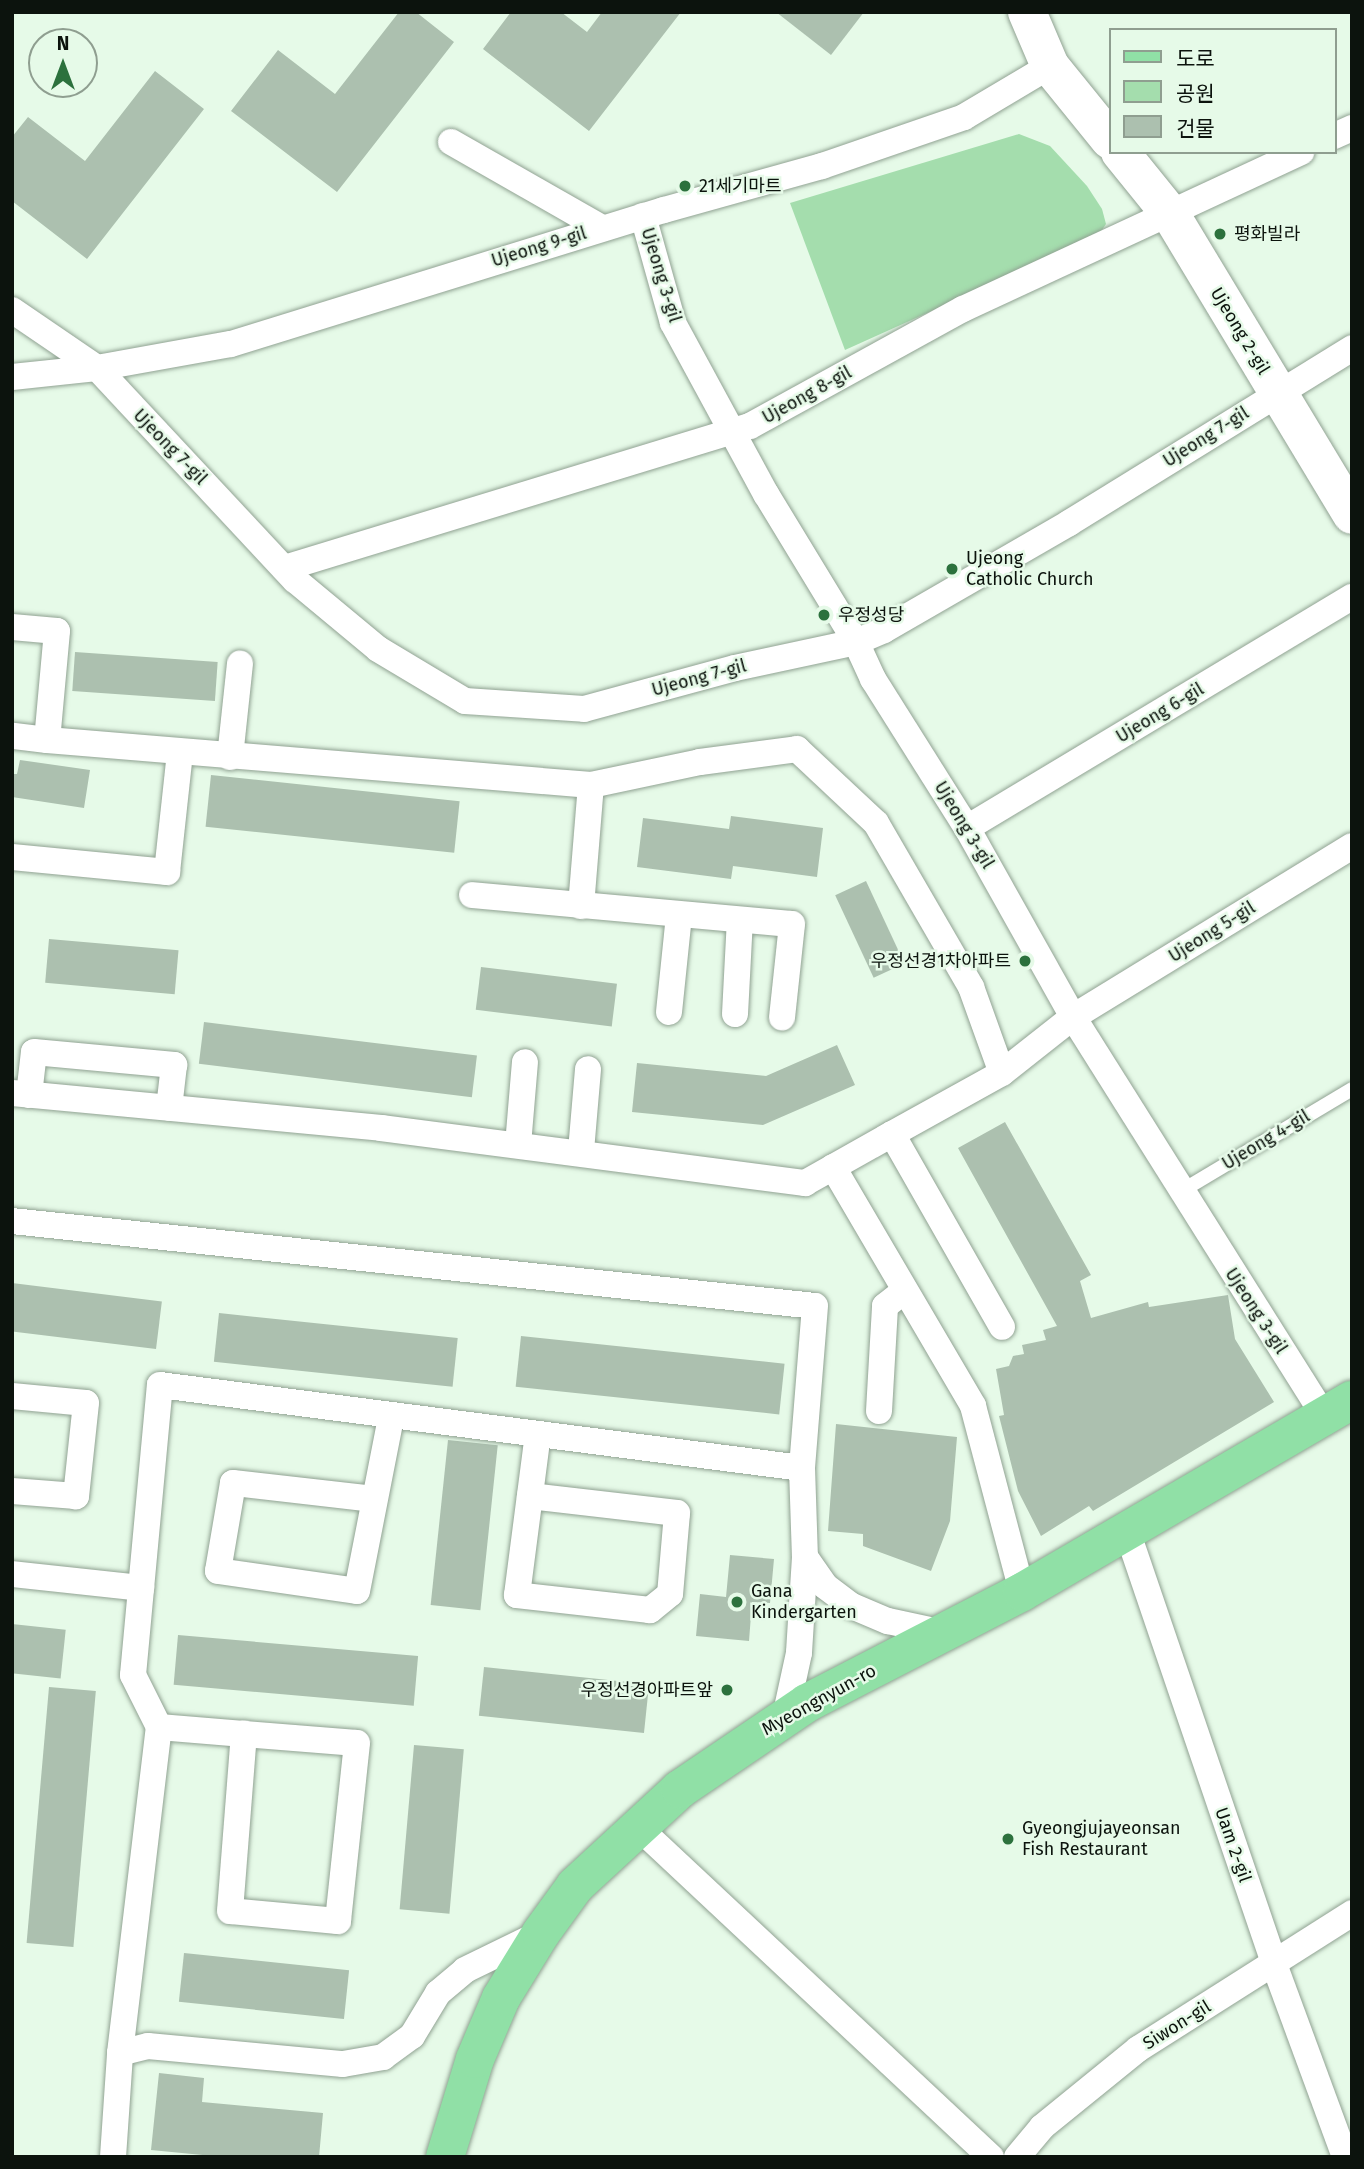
<!DOCTYPE html>
<meta charset="utf-8">
<style>
body{margin:0}
#map{position:relative;width:1364px;height:2169px;overflow:hidden;background:#e6fae8;font-family:"Fira Sans","Noto Sans KR",sans-serif}
div>[style]{position:absolute}
.green>*{inset:0;background:#a4ddad}
.building>*{inset:0;background:#acc0af;transform-origin:0 0}
.roads{filter:drop-shadow(0 0 2px #90a292) drop-shadow(0 0 2px #90a292)}
.lane>*{height:14px;margin:-7px;padding:0 7px;transform-origin:7px;border-radius:7px;background:#fff}
.street>*{height:26px;margin:-13px;padding:0 13px;transform-origin:13px;border-radius:13px;background:#fff}
.secondary>*{height:38px;margin:-19px;padding:0 19px;transform-origin:19px;border-radius:19px;background:#fff}
.primary>*{height:38px;margin:-19px;padding:0 19px;transform-origin:19px;border-radius:19px;background:#90e0a6}
.dots>*{width:19px;height:19px;translate:-50% -50%;box-sizing:border-box;border:4px solid #e6fae8;border-radius:50%}
span{translate:-50% -50%;white-space:nowrap;text-align:center;line-height:1.15;-webkit-text-stroke:5px #e6fae8;paint-order:stroke}
.poi-label{font-size:18px;color:#0c130d}
.left{translate:0 -50%;text-align:left}
.right{translate:-100% -50%;text-align:right}
.street-label{font-size:18px;color:#0c130d}
.frame{position:absolute;inset:0;border:14px solid #0c130d;pointer-events:none}
.legend{position:absolute;left:1109px;top:28px;width:228px;height:126px;box-sizing:border-box;background:#e6fae8;border:2px solid #8f9e90;margin:0;padding:9px 12px;list-style:none;font-size:21px;color:#0c130d}
.legend li{display:flex;align-items:center;gap:14px;height:35px}
.legend b{width:35px;border:2px solid #8f9e90}
.north{position:absolute;left:28px;top:28px;width:70px;height:70px;box-sizing:border-box;background:#e6fae8;border:2px solid #8f9e90;border-radius:50%;rotate:0deg;font-size:19px;font-weight:700;line-height:28px;text-align:center;color:#0c130d}
.north::after{content:'';display:block;margin:auto;width:24px;height:32px;background:#2c713d;clip-path:polygon(50% 0,100% 100%,50% 72%,0 100%)}
</style>
<div id="map">
<div class="green">
<i style="clip-path:polygon(1019px 134px,1050px 146px,1087px 186px,1102px 209px,1106px 224px,1098px 236px,845px 350px,790px 203px)"></i>
</div>
<div class="building">
<i style="clip-path:polygon(399px 12px,416px 12px,454px 42px,337px 192px,231px 111px,278px 50px,335px 94px)"></i>
<i style="clip-path:polygon(511px 12px,561px 12px,587px 32px,602px 12px,681px 12px,589px 131px,483px 49px)"></i>
<i style="clip-path:polygon(776px 12px,864px 12px,831px 55px)"></i>
<i style="clip-path:polygon(155px 71px,204px 109px,87px 259px,12px 201px,12px 137px,28px 117px,85px 161px)"></i>
<i style="left:75px;top:652px;width:143px;height:39px;rotate:4deg"></i>
<i style="clip-path:polygon(20px 760px,90px 770px,84px 808px,12px 797px,12px 774px,17px 774px)"></i>
<i style="left:211px;top:775px;width:250px;height:52px;rotate:6deg"></i>
<i style="clip-path:polygon(731px 816px,823px 828px,817px 877px,733px 866px,731px 879px,637px 867px,643px 818px,729px 829px)"></i>
<i style="left:866px;top:881px;width:91px;height:34px;rotate:65deg"></i>
<i style="left:49px;top:939px;width:130px;height:44px;rotate:5deg"></i>
<i style="left:481px;top:967px;width:137px;height:43px;rotate:7deg"></i>
<i style="left:204px;top:1022px;width:275px;height:42px;rotate:7deg"></i>
<i style="clip-path:polygon(837px 1045px,855px 1085px,763px 1125px,632px 1112px,637px 1063px,766px 1076px)"></i>
<i style="clip-path:polygon(1005px 1122px,1091px 1275px,1080px 1281px,1091px 1318px,1148px 1302px,1149px 1307px,1228px 1295px,1235px 1339px,1274px 1402px,1093px 1511px,1089px 1506px,1041px 1536px,1018px 1491px,999px 1416px,1004px 1415px,996px 1369px,1009px 1366px,1013px 1356px,1024px 1354px,1022px 1345px,1046px 1340px,1043px 1330px,1057px 1326px,958px 1148px)"></i>
<i style="left:12px;top:1283px;width:151px;height:48px;rotate:7deg"></i>
<i style="left:219px;top:1313px;width:240px;height:49px;rotate:6deg"></i>
<i style="left:521px;top:1336px;width:265px;height:51px;rotate:6deg"></i>
<i style="clip-path:polygon(836px 1424px,957px 1437px,950px 1521px,931px 1571px,863px 1546px,863px 1534px,828px 1531px)"></i>
<i style="left:448px;top:1440px;width:50px;height:166px;rotate:6deg"></i>
<i style="clip-path:polygon(730px 1555px,774px 1559px,770px 1603px,752px 1602px,749px 1641px,696px 1636px,700px 1594px,726px 1597px)"></i>
<i style="left:12px;top:1624px;width:54px;height:49px;rotate:6deg"></i>
<i style="left:178px;top:1635px;width:241px;height:50px;rotate:5deg"></i>
<i style="left:484px;top:1667px;width:166px;height:49px;rotate:6deg"></i>
<i style="left:49px;top:1687px;width:47px;height:257px;rotate:5deg"></i>
<i style="left:414px;top:1745px;width:50px;height:165px;rotate:5deg"></i>
<i style="left:184px;top:1953px;width:166px;height:49px;rotate:6deg"></i>
<i style="clip-path:polygon(159px 2073px,204px 2078px,202px 2102px,323px 2113px,319px 2157px,223px 2157px,151px 2150px)"></i>
</div>
<div class="roads">
<div class="lane">
<i style="left:1180px;top:1192px;width:200px;rotate:-30.9deg"></i>
</div>
<div class="street">
<i style="left:1334px;top:136px;width:20px;rotate:-24deg"></i>
<i style="left:451px;top:142px;width:174px;rotate:29.7deg"></i>
<i style="left:643px;top:216px;width:111px;rotate:74.3deg"></i>
<i style="left:673px;top:323px;width:195px;rotate:61.5deg"></i>
<i style="left:766px;top:494px;width:173px;rotate:58.7deg"></i>
<i style="left:856px;top:642px;width:41px;rotate:65.3deg"></i>
<i style="left:873px;top:679px;width:176px;rotate:57.8deg"></i>
<i style="left:967px;top:828px;width:217px;rotate:60.7deg"></i>
<i style="left:1073px;top:1017px;width:471px;rotate:57.8deg"></i>
<i style="left:12px;top:310px;width:103px;rotate:34.3deg"></i>
<i style="left:97px;top:368px;width:290px;rotate:47deg"></i>
<i style="left:295px;top:580px;width:108px;rotate:39.7deg"></i>
<i style="left:378px;top:649px;width:101px;rotate:30.9deg"></i>
<i style="left:465px;top:701px;width:119px;rotate:3.8deg"></i>
<i style="left:584px;top:709px;width:156px;rotate:-15.2deg"></i>
<i style="left:735px;top:668px;width:124px;rotate:-12.1deg"></i>
<i style="left:856px;top:642px;width:30px;rotate:-23deg"></i>
<i style="left:884px;top:630px;width:214px;rotate:-30deg"></i>
<i style="left:1069px;top:523px;width:333px;rotate:-31.7deg"></i>
<i style="left:12px;top:377px;width:85px;rotate:-6deg"></i>
<i style="left:97px;top:368px;width:136px;rotate:-10.2deg"></i>
<i style="left:231px;top:344px;width:453px;rotate:-17.2deg"></i>
<i style="left:664px;top:210px;width:164px;rotate:-15.6deg"></i>
<i style="left:822px;top:166px;width:150px;rotate:-19deg"></i>
<i style="left:964px;top:117px;width:100px;rotate:-30.7deg"></i>
<i style="left:285px;top:568px;width:486px;rotate:-17deg"></i>
<i style="left:750px;top:426px;width:243px;rotate:-28.8deg"></i>
<i style="left:963px;top:309px;width:373px;rotate:-24.9deg"></i>
<i style="left:12px;top:627px;width:45px;rotate:5.1deg"></i>
<i style="left:57px;top:631px;width:109px;rotate:95.2deg"></i>
<i style="left:47px;top:740px;width:35px;rotate:-173deg"></i>
<i style="left:47px;top:740px;width:546px;rotate:4.73deg"></i>
<i style="left:591px;top:785px;width:111px;rotate:-11.9deg"></i>
<i style="left:700px;top:762px;width:98px;rotate:-7.6deg"></i>
<i style="left:797px;top:749px;width:108px;rotate:43.1deg"></i>
<i style="left:876px;top:823px;width:190px;rotate:59.9deg"></i>
<i style="left:971px;top:987px;width:91px;rotate:70.2deg"></i>
<i style="left:1002px;top:1073px;width:126px;rotate:151deg"></i>
<i style="left:892px;top:1134px;width:222px;rotate:60.3deg"></i>
<i style="left:230px;top:757px;width:94px;rotate:-83.9deg"></i>
<i style="left:967px;top:828px;width:449px;rotate:-31deg"></i>
<i style="left:12px;top:857px;width:156px;rotate:5.5deg"></i>
<i style="left:167px;top:872px;width:121px;rotate:-83.8deg"></i>
<i style="left:472px;top:895px;width:321px;rotate:5.2deg"></i>
<i style="left:792px;top:924px;width:94px;rotate:96.1deg"></i>
<i style="left:581px;top:906px;width:121px;rotate:-85.3deg"></i>
<i style="left:669px;top:1012px;width:98px;rotate:-84.1deg"></i>
<i style="left:735px;top:1014px;width:94px;rotate:-87deg"></i>
<i style="left:1002px;top:1073px;width:90px;rotate:-38.3deg"></i>
<i style="left:1073px;top:1017px;width:327px;rotate:-31.5deg"></i>
<i style="left:12px;top:1093px;width:371px;rotate:5.4deg"></i>
<i style="left:381px;top:1128px;width:428px;rotate:7.4deg"></i>
<i style="left:805px;top:1183px;width:100px;rotate:-29.4deg"></i>
<i style="left:29px;top:1095px;width:43px;rotate:-83.4deg"></i>
<i style="left:34px;top:1052px;width:141px;rotate:5.3deg"></i>
<i style="left:174px;top:1065px;width:43px;rotate:96.6deg"></i>
<i style="left:518px;top:1145px;width:83px;rotate:-85.2deg"></i>
<i style="left:581px;top:1151px;width:82px;rotate:-85.1deg"></i>
<i style="left:833px;top:1167px;width:277px;rotate:59.6deg"></i>
<i style="left:973px;top:1406px;width:192px;rotate:75.2deg"></i>
<i style="left:12px;top:1221px;width:807px;rotate:6.04deg"></i>
<i style="left:815px;top:1306px;width:163px;rotate:94.6deg"></i>
<i style="left:802px;top:1468px;width:89px;rotate:88.1deg"></i>
<i style="left:805px;top:1557px;width:96px;rotate:93.6deg"></i>
<i style="left:799px;top:1653px;width:66px;rotate:102.3deg"></i>
<i style="left:12px;top:1396px;width:74px;rotate:5.4deg"></i>
<i style="left:86px;top:1403px;width:94px;rotate:96.1deg"></i>
<i style="left:76px;top:1496px;width:64px;rotate:-175.5deg"></i>
<i style="left:879px;top:1411px;width:105px;rotate:-86.7deg"></i>
<i style="left:885px;top:1306px;width:23px;rotate:-38deg"></i>
<i style="left:530px;top:1496px;width:148px;rotate:6.6deg"></i>
<i style="left:677px;top:1513px;width:81px;rotate:94.9deg"></i>
<i style="left:670px;top:1594px;width:26px;rotate:141deg"></i>
<i style="left:650px;top:1610px;width:134px;rotate:-173.6deg"></i>
<i style="left:517px;top:1595px;width:162px;rotate:-82.6deg"></i>
<i style="left:374px;top:1499px;width:142px;rotate:-173.5deg"></i>
<i style="left:233px;top:1483px;width:89px;rotate:99.7deg"></i>
<i style="left:218px;top:1571px;width:140px;rotate:8.2deg"></i>
<i style="left:357px;top:1591px;width:177px;rotate:-78.9deg"></i>
<i style="left:1127px;top:1531px;width:457px;rotate:71.2deg"></i>
<i style="left:1274px;top:1964px;width:206px;rotate:69.8deg"></i>
<i style="left:805px;top:1557px;width:35px;rotate:55deg"></i>
<i style="left:825px;top:1586px;width:34px;rotate:37deg"></i>
<i style="left:852px;top:1606px;width:39px;rotate:23deg"></i>
<i style="left:888px;top:1621px;width:57px;rotate:12.1deg"></i>
<i style="left:12px;top:1574px;width:130px;rotate:6.2deg"></i>
<i style="left:159px;top:1727px;width:85px;rotate:4.7deg"></i>
<i style="left:244px;top:1734px;width:113px;rotate:4.6deg"></i>
<i style="left:357px;top:1743px;width:179px;rotate:96.1deg"></i>
<i style="left:338px;top:1921px;width:108px;rotate:-174.7deg"></i>
<i style="left:230px;top:1911px;width:178px;rotate:-85.5deg"></i>
<i style="left:637px;top:1826px;width:485px;rotate:43.1deg"></i>
<i style="left:120px;top:2053px;width:29px;rotate:-14deg"></i>
<i style="left:148px;top:2046px;width:196px;rotate:5.3deg"></i>
<i style="left:343px;top:2064px;width:41px;rotate:-9.9deg"></i>
<i style="left:383px;top:2057px;width:36px;rotate:-36deg"></i>
<i style="left:412px;top:2036px;width:50px;rotate:-58.8deg"></i>
<i style="left:438px;top:1993px;width:35px;rotate:-40deg"></i>
<i style="left:465px;top:1970px;width:85px;rotate:-26deg"></i>
<i style="left:113px;top:2157px;width:104px;rotate:-86.1deg"></i>
<i style="left:120px;top:2053px;width:328px;rotate:-83.2deg"></i>
<i style="left:159px;top:1727px;width:58px;rotate:-116.6deg"></i>
<i style="left:133px;top:1675px;width:291px;rotate:-84.7deg"></i>
<i style="left:160px;top:1385px;width:647px;rotate:7.37deg"></i>
<i style="left:1017px;top:2157px;width:39px;rotate:-50deg"></i>
<i style="left:1042px;top:2127px;width:124px;rotate:-39.1deg"></i>
<i style="left:1138px;top:2049px;width:254px;rotate:-32.4deg"></i>
</div>
<div class="secondary">
<i style="left:1027px;top:12px;width:59px;rotate:66.9deg"></i>
<i style="left:1050px;top:66px;width:95px;rotate:51deg"></i>
<i style="left:1120px;top:152px;width:81px;rotate:51deg"></i>
<i style="left:1171px;top:215px;width:350px;rotate:58.9deg"></i>
</div>
<div class="primary">
<i style="left:445px;top:2157px;width:102px;rotate:-73deg"></i>
<i style="left:475px;top:2059px;width:66px;rotate:-66.9deg"></i>
<i style="left:501px;top:1998px;width:76px;rotate:-58.4deg"></i>
<i style="left:541px;top:1933px;width:58px;rotate:-54.1deg"></i>
<i style="left:575px;top:1886px;width:143px;rotate:-42.7deg"></i>
<i style="left:680px;top:1789px;width:153px;rotate:-34.1deg"></i>
<i style="left:807px;top:1703px;width:242px;rotate:-27.3deg"></i>
<i style="left:1022px;top:1592px;width:382px;rotate:-30.2deg"></i>
</div>
</div>
<div class="dots">
<i style="left:685px;top:186px;background:#2c713d"></i>
<i style="left:1220px;top:234px;background:#2c713d"></i>
<i style="left:952px;top:569px;background:#2c713d"></i>
<i style="left:824px;top:615px;background:#2c713d"></i>
<i style="left:1025px;top:961px;background:#2c713d"></i>
<i style="left:737px;top:1602px;background:#2c713d"></i>
<i style="left:727px;top:1690px;background:#2c713d"></i>
<i style="left:1008px;top:1839px;background:#2c713d"></i>
</div>
<div class="poi-label">
<span class="left" style="left:699px;top:186px">21세기마트</span>
<span class="left" style="left:1234px;top:234px">평화빌라</span>
<span class="left" style="left:966px;top:569px">Ujeong<br>Catholic Church</span>
<span class="left" style="left:838px;top:615px">우정성당</span>
<span class="right" style="left:1011px;top:961px">우정선경1차아파트</span>
<span class="left" style="left:751px;top:1602px">Gana<br>Kindergarten</span>
<span class="right" style="left:713px;top:1690px">우정선경아파트앞</span>
<span class="left" style="left:1022px;top:1839px">Gyeongjujayeonsan<br>Fish Restaurant</span>
</div>
<div class="street-label">
<span style="left:539px;top:247px;rotate:-17deg">Ujeong 9-gil</span>
<span style="left:661px;top:275px;rotate:73deg">Ujeong 3-gil</span>
<span style="left:1240px;top:331px;rotate:59deg">Ujeong 2-gil</span>
<span style="left:807px;top:395px;rotate:-29deg">Ujeong 8-gil</span>
<span style="left:1206px;top:437px;rotate:-32deg">Ujeong 7-gil</span>
<span style="left:170px;top:447px;rotate:46deg">Ujeong 7-gil</span>
<span style="left:699px;top:678px;rotate:-15deg">Ujeong 7-gil</span>
<span style="left:1160px;top:713px;rotate:-31deg">Ujeong 6-gil</span>
<span style="left:964px;top:825px;rotate:59deg">Ujeong 3-gil</span>
<span style="left:1212px;top:932px;rotate:-32deg">Ujeong 5-gil</span>
<span style="left:1266px;top:1140px;rotate:-31deg">Ujeong 4-gil</span>
<span style="left:1256px;top:1311px;rotate:57deg">Ujeong 3-gil</span>
<span style="left:819px;top:1700px;rotate:-29deg">Myeongnyun-ro</span>
<span style="left:1233px;top:1845px;rotate:71deg">Uam 2-gil</span>
<span style="left:1177px;top:2025px;rotate:-32deg">Siwon-gil</span>
</div>
<div class="frame"></div>
<ul class="legend">
<li><b style="height:9px;background:#90e0a6"></b>도로</li>
<li><b style="height:19px;background:#a4ddad"></b>공원</li>
<li><b style="height:19px;background:#acc0af"></b>건물</li>
</ul>
<div class="north">N</div>
</div>
